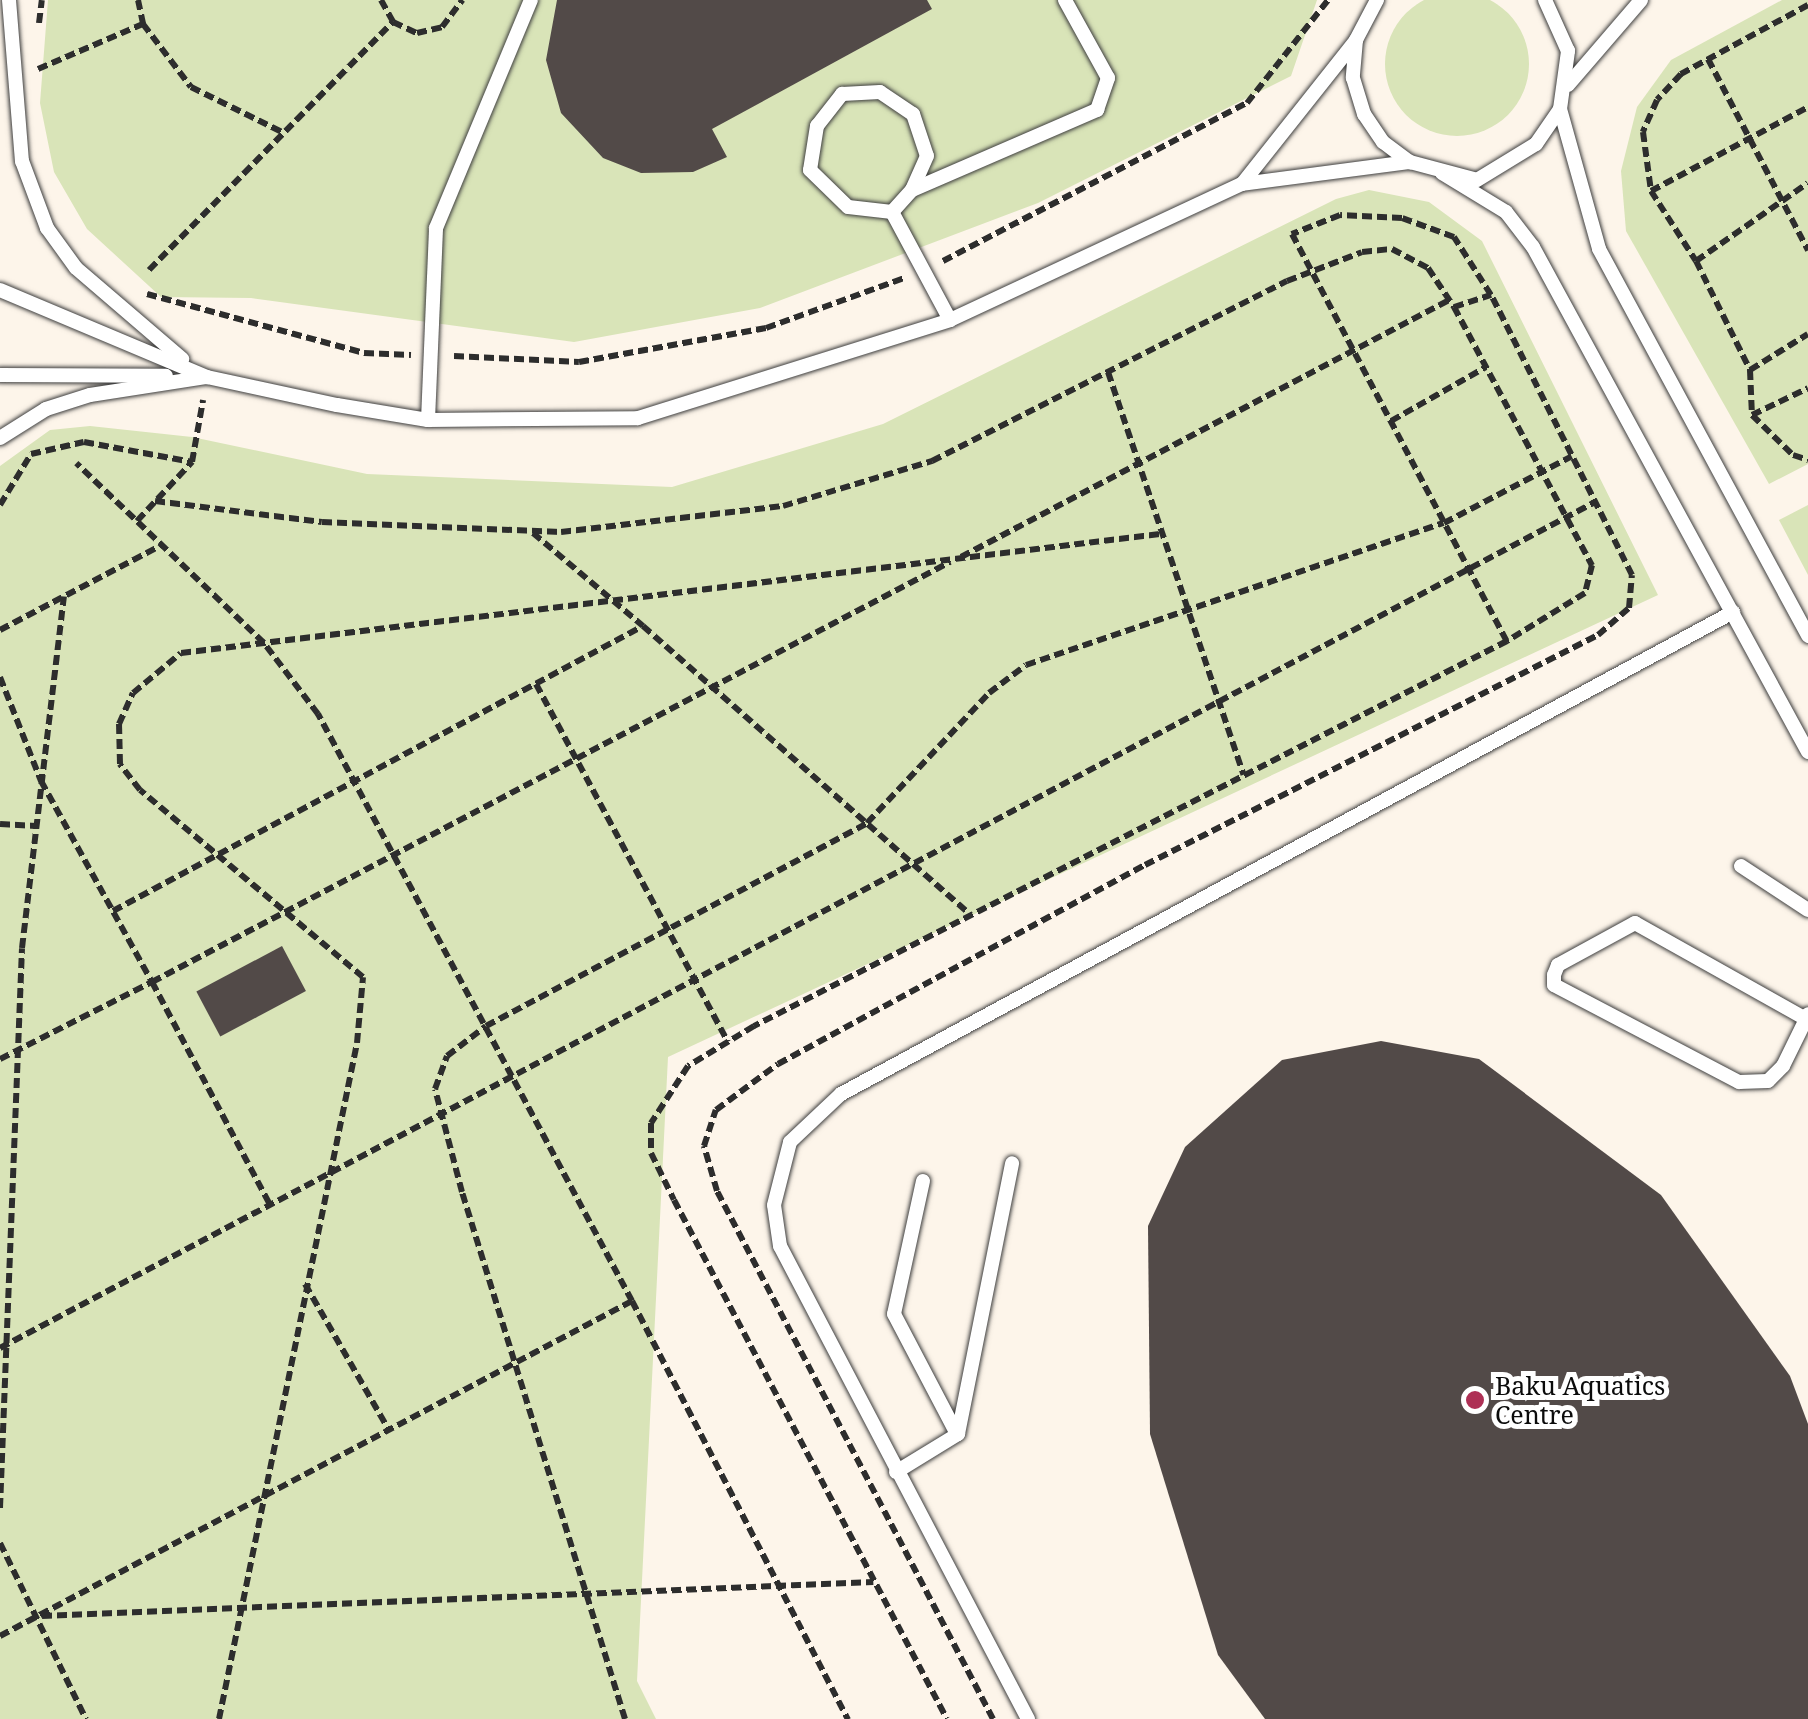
<!DOCTYPE html>
<style>
body{margin:0}
#map{position:relative;width:1808px;height:1719px;overflow:hidden;background:#fdf5ea;font-family:"Noto Serif",serif}
div>[style]{position:absolute}
.green>*{inset:0;background:#d9e4b8}
.round{border-radius:50%}
.building>*{inset:0;background:#524a48;transform-origin:0 0}
.path>*{height:6px;margin-top:-3px;transform-origin:0;background:repeating-linear-gradient(90deg,#2d2d2d 0 10px,transparent 0 15px)}
.roads{filter:drop-shadow(0 0 2px #3e3e3e) drop-shadow(0 0 2px #3e3e3e)}
.service>*{height:14px;margin:-7px;padding:0 7px;transform-origin:7px;border-radius:7px;background:#fff}
.dots>*{width:28px;height:28px;translate:-50% -50%;box-sizing:border-box;border:5px solid #fff;border-radius:50%}
span{translate:-50% -50%;white-space:nowrap;text-align:center;line-height:1.15;-webkit-text-stroke:10px #fff;paint-order:stroke}
.poi-label{font-size:25px;color:#0b0b0b}
.left{translate:0 -50%;text-align:left}
</style>
<div id="map">
<div class="green">
<i class="round" style="left:1385px;top:-8px;width:144px;height:144px"></i>
<i style="clip-path:polygon(48px 0,1317px 0,1291px 76px,1038px 203px,760px 308px,574px 342px,251px 298px,161px 297px,87px 229px,54px 172px,40px 103px)"></i>
<i style="clip-path:polygon(1782px 0,1808px 0,1808px 464px,1769px 484px,1626px 231px,1621px 171px,1637px 107px,1671px 60px)"></i>
<i style="clip-path:polygon(1369px 190px,1429px 202px,1482px 241px,1658px 595px,668px 1057px,637px 1681px,656px 1719px,0 1719px,0 466px,50px 430px,90px 426px,192px 437px,367px 474px,672px 487px,883px 424px,1336px 199px)"></i>
<i style="clip-path:polygon(1808px 505px,1808px 575px,1779px 520px)"></i>
</div>
<div class="building">
<i style="clip-path:polygon(557px 0,927px 0,932px 9px,712px 129px,727px 157px,693px 172px,641px 173px,603px 158px,561px 113px,546px 60px)"></i>
<i style="left:282px;top:946px;width:51px;height:97px;rotate:62deg"></i>
<i style="clip-path:polygon(1381px 1041px,1479px 1059px,1661px 1195px,1790px 1376px,1808px 1424px,1808px 1719px,1265px 1719px,1218px 1655px,1150px 1434px,1148px 1226px,1185px 1147px,1282px 1060px)"></i>
</div>
<div class="path">
<i style="left:138px;top:0;width:25px;rotate:78deg"></i>
<i style="left:143px;top:24px;width:79px;rotate:52.7deg"></i>
<i style="left:191px;top:87px;width:102px;rotate:26.3deg"></i>
<i style="left:381px;top:0;width:25px;rotate:61deg"></i>
<i style="left:393px;top:22px;width:26px;rotate:25deg"></i>
<i style="left:417px;top:33px;width:26px;rotate:-13deg"></i>
<i style="left:442px;top:27px;width:34px;rotate:-53deg"></i>
<i style="left:1808px;top:5px;width:145px;rotate:151.5deg"></i>
<i style="left:1681px;top:74px;width:35px;rotate:133deg"></i>
<i style="left:1657px;top:100px;width:35px;rotate:114deg"></i>
<i style="left:1643px;top:132px;width:60px;rotate:82.3deg"></i>
<i style="left:1651px;top:191px;width:83px;rotate:57.3deg"></i>
<i style="left:1696px;top:261px;width:122px;rotate:63.6deg"></i>
<i style="left:1750px;top:370px;width:45px;rotate:87.5deg"></i>
<i style="left:1752px;top:415px;width:57px;rotate:44.3deg"></i>
<i style="left:1793px;top:455px;width:16px;rotate:18deg"></i>
<i style="left:39px;top:23px;width:23px;rotate:-83deg"></i>
<i style="left:1708px;top:59px;width:216px;rotate:62.4deg"></i>
<i style="left:38px;top:69px;width:114px;rotate:-23.2deg"></i>
<i style="left:1651px;top:191px;width:178px;rotate:-28.1deg"></i>
<i style="left:943px;top:261px;width:343px;rotate:-27.5deg"></i>
<i style="left:1247px;top:103px;width:131px;rotate:-51.8deg"></i>
<i style="left:1696px;top:261px;width:136px;rotate:-34.9deg"></i>
<i style="left:149px;top:270px;width:348px;rotate:-45.5deg"></i>
<i style="left:147px;top:294px;width:225px;rotate:15.2deg"></i>
<i style="left:364px;top:353px;width:47px;rotate:2.4deg"></i>
<i style="left:1454px;top:307px;width:39px;rotate:-18deg"></i>
<i style="left:454px;top:356px;width:125px;rotate:2.7deg"></i>
<i style="left:579px;top:362px;width:190px;rotate:-10.3deg"></i>
<i style="left:766px;top:328px;width:147px;rotate:-19.9deg"></i>
<i style="left:1750px;top:370px;width:68px;rotate:-31.8deg"></i>
<i style="left:1108px;top:372px;width:425px;rotate:71.4deg"></i>
<i style="left:1752px;top:415px;width:62px;rotate:-25.7deg"></i>
<i style="left:1391px;top:421px;width:109px;rotate:-29.6deg"></i>
<i style="left:155px;top:501px;width:168px;rotate:7.2deg"></i>
<i style="left:322px;top:522px;width:239px;rotate:2.4deg"></i>
<i style="left:561px;top:532px;width:224px;rotate:-6.7deg"></i>
<i style="left:783px;top:506px;width:156px;rotate:-16.8deg"></i>
<i style="left:932px;top:461px;width:398px;rotate:-26.9deg"></i>
<i style="left:1287px;top:281px;width:80px;rotate:-21.1deg"></i>
<i style="left:1362px;top:252px;width:30px;rotate:-6deg"></i>
<i style="left:1392px;top:249px;width:41px;rotate:27.8deg"></i>
<i style="left:1428px;top:268px;width:47px;rotate:56.3deg"></i>
<i style="left:1454px;top:307px;width:293px;rotate:61.9deg"></i>
<i style="left:1592px;top:565px;width:29px;rotate:104deg"></i>
<i style="left:1585px;top:593px;width:92px;rotate:148.4deg"></i>
<i style="left:1507px;top:641px;width:846px;rotate:152.92deg"></i>
<i style="left:754px;top:1026px;width:77px;rotate:148.8deg"></i>
<i style="left:688px;top:1066px;width:68px;rotate:123deg"></i>
<i style="left:651px;top:1123px;width:30px;rotate:90deg"></i>
<i style="left:651px;top:1153px;width:52px;rotate:63.9deg"></i>
<i style="left:674px;top:1200px;width:586px;rotate:62.26deg"></i>
<i style="left:0;top:505px;width:60px;rotate:-58.7deg"></i>
<i style="left:31px;top:454px;width:54px;rotate:-12.8deg"></i>
<i style="left:84px;top:442px;width:110px;rotate:10.5deg"></i>
<i style="left:137px;top:521px;width:81px;rotate:-47deg"></i>
<i style="left:192px;top:462px;width:63px;rotate:-79.9deg"></i>
<i style="left:533px;top:533px;width:144px;rotate:40.2deg"></i>
<i style="left:961px;top:557px;width:552px;rotate:-27.77deg"></i>
<i style="left:0;top:630px;width:183px;rotate:-27.7deg"></i>
<i style="left:0;top:677px;width:112px;rotate:68.5deg"></i>
<i style="left:41px;top:781px;width:230px;rotate:61.1deg"></i>
<i style="left:152px;top:982px;width:902px;rotate:-27.76deg"></i>
<i style="left:536px;top:684px;width:406px;rotate:61.8deg"></i>
<i style="left:0;top:824px;width:36px;rotate:3deg"></i>
<i style="left:113px;top:911px;width:602px;rotate:-28.27deg"></i>
<i style="left:643px;top:626px;width:437px;rotate:41.4deg"></i>
<i style="left:0;top:1059px;width:170px;rotate:-26.9deg"></i>
<i style="left:152px;top:982px;width:252px;rotate:62.1deg"></i>
<i style="left:305px;top:1284px;width:168px;rotate:60.1deg"></i>
<i style="left:632px;top:1301px;width:471px;rotate:62.7deg"></i>
<i style="left:0;top:1348px;width:1805px;rotate:-27.94deg"></i>
<i style="left:0;top:1508px;width:560px;rotate:-87.75deg"></i>
<i style="left:22px;top:948px;width:354px;rotate:-83.2deg"></i>
<i style="left:0;top:1543px;width:196px;rotate:64deg"></i>
<i style="left:42px;top:1616px;width:832px;rotate:-2.34deg"></i>
<i style="left:0;top:1636px;width:715px;rotate:-27.93deg"></i>
<i style="left:632px;top:1301px;width:666px;rotate:-118.14deg"></i>
<i style="left:318px;top:714px;width:89px;rotate:-127.3deg"></i>
<i style="left:264px;top:643px;width:260px;rotate:-136.2deg"></i>
<i style="left:219px;top:1719px;width:690px;rotate:-78.46deg"></i>
<i style="left:357px;top:1043px;width:66px;rotate:-84.8deg"></i>
<i style="left:363px;top:977px;width:291px;rotate:-140deg"></i>
<i style="left:140px;top:790px;width:33px;rotate:-128deg"></i>
<i style="left:120px;top:764px;width:40px;rotate:-91.4deg"></i>
<i style="left:119px;top:724px;width:34px;rotate:-66deg"></i>
<i style="left:133px;top:693px;width:62px;rotate:-39.8deg"></i>
<i style="left:181px;top:653px;width:986px;rotate:-6.93deg"></i>
<i style="left:625px;top:1719px;width:552px;rotate:-107.19deg"></i>
<i style="left:462px;top:1192px;width:106px;rotate:-104.7deg"></i>
<i style="left:435px;top:1089px;width:35px;rotate:-70deg"></i>
<i style="left:447px;top:1056px;width:49px;rotate:-37.6deg"></i>
<i style="left:486px;top:1026px;width:432px;rotate:-28deg"></i>
<i style="left:867px;top:823px;width:178px;rotate:-46.8deg"></i>
<i style="left:989px;top:693px;width:46px;rotate:-37.1deg"></i>
<i style="left:1026px;top:665px;width:441px;rotate:-18.8deg"></i>
<i style="left:1444px;top:523px;width:144px;rotate:-27.6deg"></i>
<i style="left:993px;top:1719px;width:596px;rotate:-117.6deg"></i>
<i style="left:717px;top:1191px;width:47px;rotate:-106.1deg"></i>
<i style="left:704px;top:1146px;width:38px;rotate:-72deg"></i>
<i style="left:716px;top:1110px;width:77px;rotate:-36.6deg"></i>
<i style="left:778px;top:1064px;width:417px;rotate:-28.5deg"></i>
<i style="left:1145px;top:865px;width:508px;rotate:-26.92deg"></i>
<i style="left:1598px;top:635px;width:41px;rotate:-41.1deg"></i>
<i style="left:1629px;top:608px;width:33px;rotate:-85deg"></i>
<i style="left:1632px;top:575px;width:313px;rotate:-116.7deg"></i>
<i style="left:1491px;top:295px;width:69px;rotate:-122.5deg"></i>
<i style="left:1454px;top:237px;width:55px;rotate:-159.9deg"></i>
<i style="left:1402px;top:218px;width:62px;rotate:-177.2deg"></i>
<i style="left:1340px;top:215px;width:52px;rotate:158.4deg"></i>
<i style="left:1292px;top:234px;width:460px;rotate:62.2deg"></i>
</div>
<div class="roads">
<div class="service">
<i style="left:9px;top:0;width:162px;rotate:85.4deg"></i>
<i style="left:22px;top:161px;width:72px;rotate:69.5deg"></i>
<i style="left:47px;top:228px;width:49px;rotate:54.1deg"></i>
<i style="left:76px;top:268px;width:140px;rotate:40.6deg"></i>
<i style="left:1377px;top:0;width:45px;rotate:117.7deg"></i>
<i style="left:1356px;top:40px;width:38px;rotate:95deg"></i>
<i style="left:1353px;top:78px;width:38px;rotate:73deg"></i>
<i style="left:1364px;top:114px;width:34px;rotate:56deg"></i>
<i style="left:1383px;top:142px;width:34px;rotate:37deg"></i>
<i style="left:1410px;top:162px;width:69px;rotate:15deg"></i>
<i style="left:1477px;top:180px;width:69px;rotate:-31.4deg"></i>
<i style="left:1536px;top:144px;width:42px;rotate:-55.6deg"></i>
<i style="left:1560px;top:109px;width:59px;rotate:-82.1deg"></i>
<i style="left:1568px;top:51px;width:56px;rotate:-114.3deg"></i>
<i style="left:1568px;top:85px;width:112px;rotate:-49.3deg"></i>
<i style="left:1560px;top:109px;width:145px;rotate:74.4deg"></i>
<i style="left:1599px;top:249px;width:440px;rotate:61.6deg"></i>
<i style="left:1442px;top:173px;width:75px;rotate:31.4deg"></i>
<i style="left:1506px;top:212px;width:44px;rotate:52.4deg"></i>
<i style="left:1533px;top:247px;width:575px;rotate:61.43deg"></i>
<i style="left:1242px;top:184px;width:184px;rotate:-51.6deg"></i>
<i style="left:892px;top:212px;width:44px;rotate:-173.5deg"></i>
<i style="left:848px;top:207px;width:53px;rotate:-135.8deg"></i>
<i style="left:810px;top:170px;width:45px;rotate:-81deg"></i>
<i style="left:817px;top:126px;width:41px;rotate:-52deg"></i>
<i style="left:842px;top:94px;width:38px;rotate:-3deg"></i>
<i style="left:880px;top:92px;width:40px;rotate:34deg"></i>
<i style="left:913px;top:114px;width:44px;rotate:71.6deg"></i>
<i style="left:927px;top:156px;width:37px;rotate:114deg"></i>
<i style="left:0;top:290px;width:225px;rotate:22.8deg"></i>
<i style="left:207px;top:377px;width:133px;rotate:12.2deg"></i>
<i style="left:337px;top:405px;width:92px;rotate:9.4deg"></i>
<i style="left:428px;top:420px;width:210px;rotate:-0.5deg"></i>
<i style="left:638px;top:418px;width:327px;rotate:-17.4deg"></i>
<i style="left:950px;top:320px;width:322px;rotate:-25deg"></i>
<i style="left:1242px;top:184px;width:169px;rotate:-7.5deg"></i>
<i style="left:950px;top:320px;width:123px;rotate:-118.2deg"></i>
<i style="left:892px;top:212px;width:30px;rotate:-48deg"></i>
<i style="left:912px;top:190px;width:202px;rotate:-23.4deg"></i>
<i style="left:1097px;top:110px;width:34px;rotate:-71deg"></i>
<i style="left:1108px;top:78px;width:89px;rotate:-118.9deg"></i>
<i style="left:0;top:375px;width:166px;rotate:0.3deg"></i>
<i style="left:428px;top:420px;width:192px;rotate:-87.6deg"></i>
<i style="left:436px;top:228px;width:247px;rotate:-67.4deg"></i>
<i style="left:0;top:438px;width:54px;rotate:-32.2deg"></i>
<i style="left:46px;top:409px;width:46px;rotate:-17.7deg"></i>
<i style="left:90px;top:395px;width:117px;rotate:-8.8deg"></i>
<i style="left:1741px;top:866px;width:80px;rotate:33.3deg"></i>
<i style="left:1806px;top:1019px;width:196px;rotate:-150.7deg"></i>
<i style="left:1635px;top:923px;width:88px;rotate:151.4deg"></i>
<i style="left:1558px;top:965px;width:11px;rotate:112deg"></i>
<i style="left:1554px;top:975px;width:10px;rotate:90deg"></i>
<i style="left:1554px;top:985px;width:209px;rotate:27.7deg"></i>
<i style="left:1739px;top:1082px;width:29px;rotate:-2deg"></i>
<i style="left:1768px;top:1081px;width:21px;rotate:-45deg"></i>
<i style="left:1783px;top:1066px;width:52px;rotate:-63.9deg"></i>
<i style="left:1806px;top:1019px;width:5px;rotate:-68deg"></i>
<i style="left:923px;top:1181px;width:136px;rotate:102.3deg"></i>
<i style="left:894px;top:1314px;width:136px;rotate:62.3deg"></i>
<i style="left:896px;top:1472px;width:73px;rotate:-31.5deg"></i>
<i style="left:958px;top:1434px;width:276px;rotate:-78.7deg"></i>
<i style="left:1028px;top:1719px;width:534px;rotate:-117.67deg"></i>
<i style="left:780px;top:1246px;width:41px;rotate:-98.3deg"></i>
<i style="left:774px;top:1205px;width:65px;rotate:-75.7deg"></i>
<i style="left:790px;top:1142px;width:70px;rotate:-43.3deg"></i>
<i style="left:841px;top:1094px;width:1014px;rotate:-28.38deg"></i>
</div>
</div>
<div class="dots">
<i style="left:1475px;top:1400px;background:#ae3055"></i>
</div>
<div class="poi-label">
<span class="left" style="left:1495px;top:1400px">Baku Aquatics<br>Centre</span>
</div>
</div>
